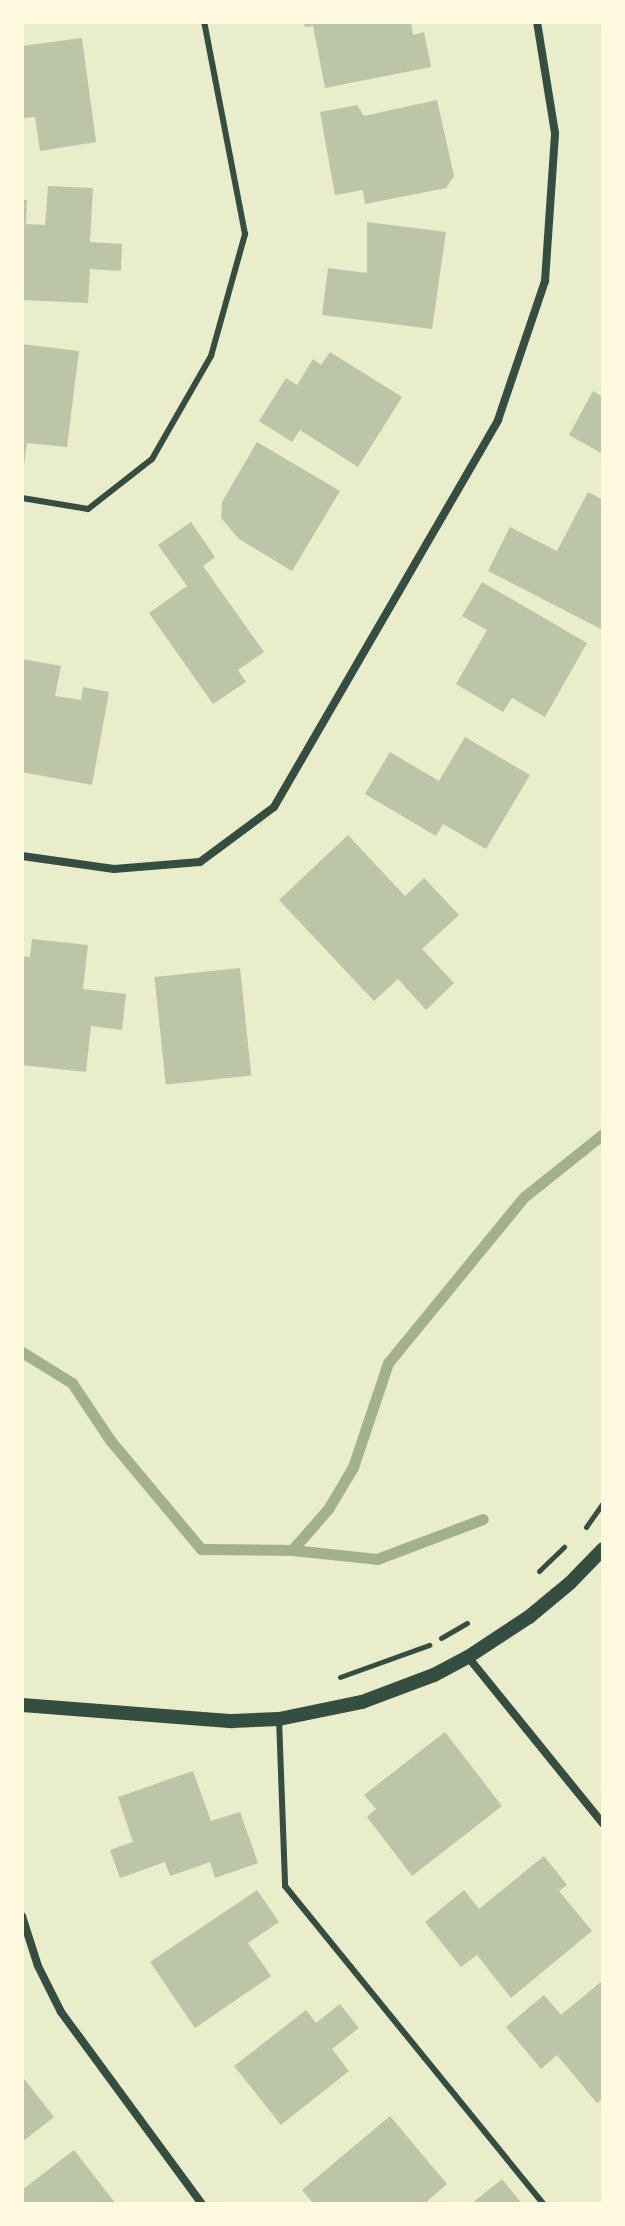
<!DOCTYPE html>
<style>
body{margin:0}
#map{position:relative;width:625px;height:2226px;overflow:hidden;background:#e9edc9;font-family:Quicksand,sans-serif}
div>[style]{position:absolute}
.stream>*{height:11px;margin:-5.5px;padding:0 5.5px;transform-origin:5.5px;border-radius:5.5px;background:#a3b18a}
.building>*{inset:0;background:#bcc5a7;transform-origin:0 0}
.path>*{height:5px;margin:-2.5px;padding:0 2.5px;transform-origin:2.5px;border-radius:2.5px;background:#344e41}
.service>*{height:6px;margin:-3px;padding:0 3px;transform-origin:3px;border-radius:3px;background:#344e41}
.minor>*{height:8px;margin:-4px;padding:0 4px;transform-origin:4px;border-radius:4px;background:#344e41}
.tertiary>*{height:14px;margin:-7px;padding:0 7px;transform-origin:7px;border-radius:7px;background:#344e41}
span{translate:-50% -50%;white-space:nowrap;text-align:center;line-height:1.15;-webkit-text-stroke:8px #fefae0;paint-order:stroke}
.frame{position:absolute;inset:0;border:24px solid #fefae0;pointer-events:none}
</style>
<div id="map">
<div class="stream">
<i style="left:22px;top:1352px;width:59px;rotate:31.8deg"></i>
<i style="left:72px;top:1383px;width:69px;rotate:56.3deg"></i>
<i style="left:110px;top:1440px;width:142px;rotate:50.1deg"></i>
<i style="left:201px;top:1549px;width:91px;rotate:0.6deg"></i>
<i style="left:292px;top:1550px;width:85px;rotate:6deg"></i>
<i style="left:377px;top:1559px;width:113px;rotate:-20.7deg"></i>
<i style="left:292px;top:1550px;width:55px;rotate:-48.7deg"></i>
<i style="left:328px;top:1509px;width:49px;rotate:-59.2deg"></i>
<i style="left:353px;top:1467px;width:110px;rotate:-71.4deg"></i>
<i style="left:388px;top:1363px;width:215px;rotate:-50.7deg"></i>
<i style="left:524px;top:1197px;width:101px;rotate:-38.6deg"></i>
</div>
<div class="building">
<i style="clip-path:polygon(304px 22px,411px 22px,413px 35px,424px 32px,431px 67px,325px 88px,313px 26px,305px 27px)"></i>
<i style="clip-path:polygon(82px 38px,96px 142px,40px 151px,35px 117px,22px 118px,22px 46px)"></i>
<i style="clip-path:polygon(437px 100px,454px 176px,446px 188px,365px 204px,363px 190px,335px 195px,320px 112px,357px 105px,364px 116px)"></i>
<i style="clip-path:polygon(48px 186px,93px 188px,90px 242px,122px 244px,121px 271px,90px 269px,88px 303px,22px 300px,22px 200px,27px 200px,26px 224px,45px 225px)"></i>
<i style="clip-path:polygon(367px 222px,446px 232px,432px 329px,322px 315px,328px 268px,367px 273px)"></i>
<i style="clip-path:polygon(22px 344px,79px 351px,67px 447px,27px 443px,24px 465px)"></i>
<i style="clip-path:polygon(330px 352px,402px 397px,358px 467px,300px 430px,292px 442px,259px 421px,286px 378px,297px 385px,313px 359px,321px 365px)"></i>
<i style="clip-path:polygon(593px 391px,603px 397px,603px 454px,569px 435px)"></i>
<i style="clip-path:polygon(257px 442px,340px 491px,292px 571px,239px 539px,221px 518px,222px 502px)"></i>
<i style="clip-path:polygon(588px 492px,603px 500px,603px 630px,488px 571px,510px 527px,557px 551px)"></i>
<i style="clip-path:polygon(191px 522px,215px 557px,203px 566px,264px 652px,238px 670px,246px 682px,213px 704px,149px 613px,187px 586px,158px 545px)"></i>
<i style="clip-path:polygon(482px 582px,587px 643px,545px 717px,512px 698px,503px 712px,456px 684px,487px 630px,462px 616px)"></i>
<i style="clip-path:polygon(22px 659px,61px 666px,55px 696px,81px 700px,83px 687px,109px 692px,92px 785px,22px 772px)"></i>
<i style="clip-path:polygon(465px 737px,530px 775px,486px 849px,443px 824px,436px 836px,365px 794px,390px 752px,439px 781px)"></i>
<i style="clip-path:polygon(348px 835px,405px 896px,424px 878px,459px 915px,422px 949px,454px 983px,426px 1010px,398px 979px,374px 1001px,279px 900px)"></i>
<i style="clip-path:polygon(32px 939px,88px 945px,83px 989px,126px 994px,122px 1030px,91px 1026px,86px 1072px,22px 1065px,22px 956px,30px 957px)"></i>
<i style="left:240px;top:968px;width:108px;height:86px;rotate:84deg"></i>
<i style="clip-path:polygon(445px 1732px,502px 1806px,412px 1876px,367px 1817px,376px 1809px,364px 1795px)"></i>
<i style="clip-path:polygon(193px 1771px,211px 1821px,240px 1812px,258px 1863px,215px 1878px,210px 1862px,170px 1876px,165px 1862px,120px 1878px,110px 1850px,133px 1842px,118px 1797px)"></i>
<i style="clip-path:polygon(544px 1856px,567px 1885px,559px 1891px,592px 1931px,511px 1998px,477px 1955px,461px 1967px,425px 1922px,464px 1890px,479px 1909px)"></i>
<i style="clip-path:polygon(257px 1890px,279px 1922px,248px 1943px,271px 1976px,195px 2028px,150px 1962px)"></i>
<i style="clip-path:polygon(603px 1980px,603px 2099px,597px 2103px,557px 2055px,541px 2069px,506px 2027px,544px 1995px,561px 2015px)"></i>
<i style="clip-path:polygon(340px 2004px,359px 2028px,332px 2049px,349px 2071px,281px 2125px,234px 2066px,306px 2010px,316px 2023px)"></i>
<i style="clip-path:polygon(22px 2076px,54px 2117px,22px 2142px)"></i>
<i style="clip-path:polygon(390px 2116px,447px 2184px,424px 2204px,314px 2204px,302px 2190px)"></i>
<i style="clip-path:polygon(74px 2150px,116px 2204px,22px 2204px,22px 2190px)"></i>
<i style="clip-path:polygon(502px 2179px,522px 2204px,471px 2204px)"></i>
</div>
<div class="path">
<i style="left:586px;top:1527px;width:29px;rotate:-55deg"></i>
<i style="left:539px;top:1571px;width:35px;rotate:-44deg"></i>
<i style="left:441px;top:1638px;width:30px;rotate:-30deg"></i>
<i style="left:340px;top:1677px;width:95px;rotate:-19.8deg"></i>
</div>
<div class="service">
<i style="left:22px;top:498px;width:67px;rotate:9.5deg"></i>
<i style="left:88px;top:509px;width:81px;rotate:-38deg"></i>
<i style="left:152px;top:459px;width:119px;rotate:-60.2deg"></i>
<i style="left:211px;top:356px;width:127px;rotate:-74.4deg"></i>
<i style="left:245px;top:234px;width:216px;rotate:-100.9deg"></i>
<i style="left:279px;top:1719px;width:167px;rotate:87.9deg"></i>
<i style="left:285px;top:1886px;width:409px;rotate:50.9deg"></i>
</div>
<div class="minor">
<i style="left:22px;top:856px;width:93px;rotate:8deg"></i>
<i style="left:114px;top:869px;width:86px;rotate:-4.7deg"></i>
<i style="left:200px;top:862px;width:92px;rotate:-36.6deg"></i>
<i style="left:274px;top:807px;width:447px;rotate:-59.9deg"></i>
<i style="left:498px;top:420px;width:147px;rotate:-71.3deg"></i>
<i style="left:545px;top:281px;width:148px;rotate:-86.1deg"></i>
<i style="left:555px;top:133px;width:112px;rotate:-99.2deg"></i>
<i style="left:468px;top:1657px;width:215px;rotate:51deg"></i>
<i style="left:22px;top:1916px;width:52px;rotate:72.3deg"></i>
<i style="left:38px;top:1966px;width:51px;rotate:63.4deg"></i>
<i style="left:61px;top:2012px;width:238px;rotate:53.7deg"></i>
</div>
<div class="tertiary">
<i style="left:22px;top:1705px;width:211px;rotate:4.4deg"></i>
<i style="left:232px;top:1721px;width:47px;rotate:-2.4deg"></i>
<i style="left:279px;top:1719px;width:85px;rotate:-11.6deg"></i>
<i style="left:362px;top:1702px;width:77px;rotate:-20.6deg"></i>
<i style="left:434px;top:1675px;width:38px;rotate:-28deg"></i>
<i style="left:468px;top:1657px;width:73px;rotate:-33.3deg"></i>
<i style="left:529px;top:1617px;width:53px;rotate:-39.7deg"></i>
<i style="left:570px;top:1583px;width:47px;rotate:-45.9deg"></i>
</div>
<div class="frame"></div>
</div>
